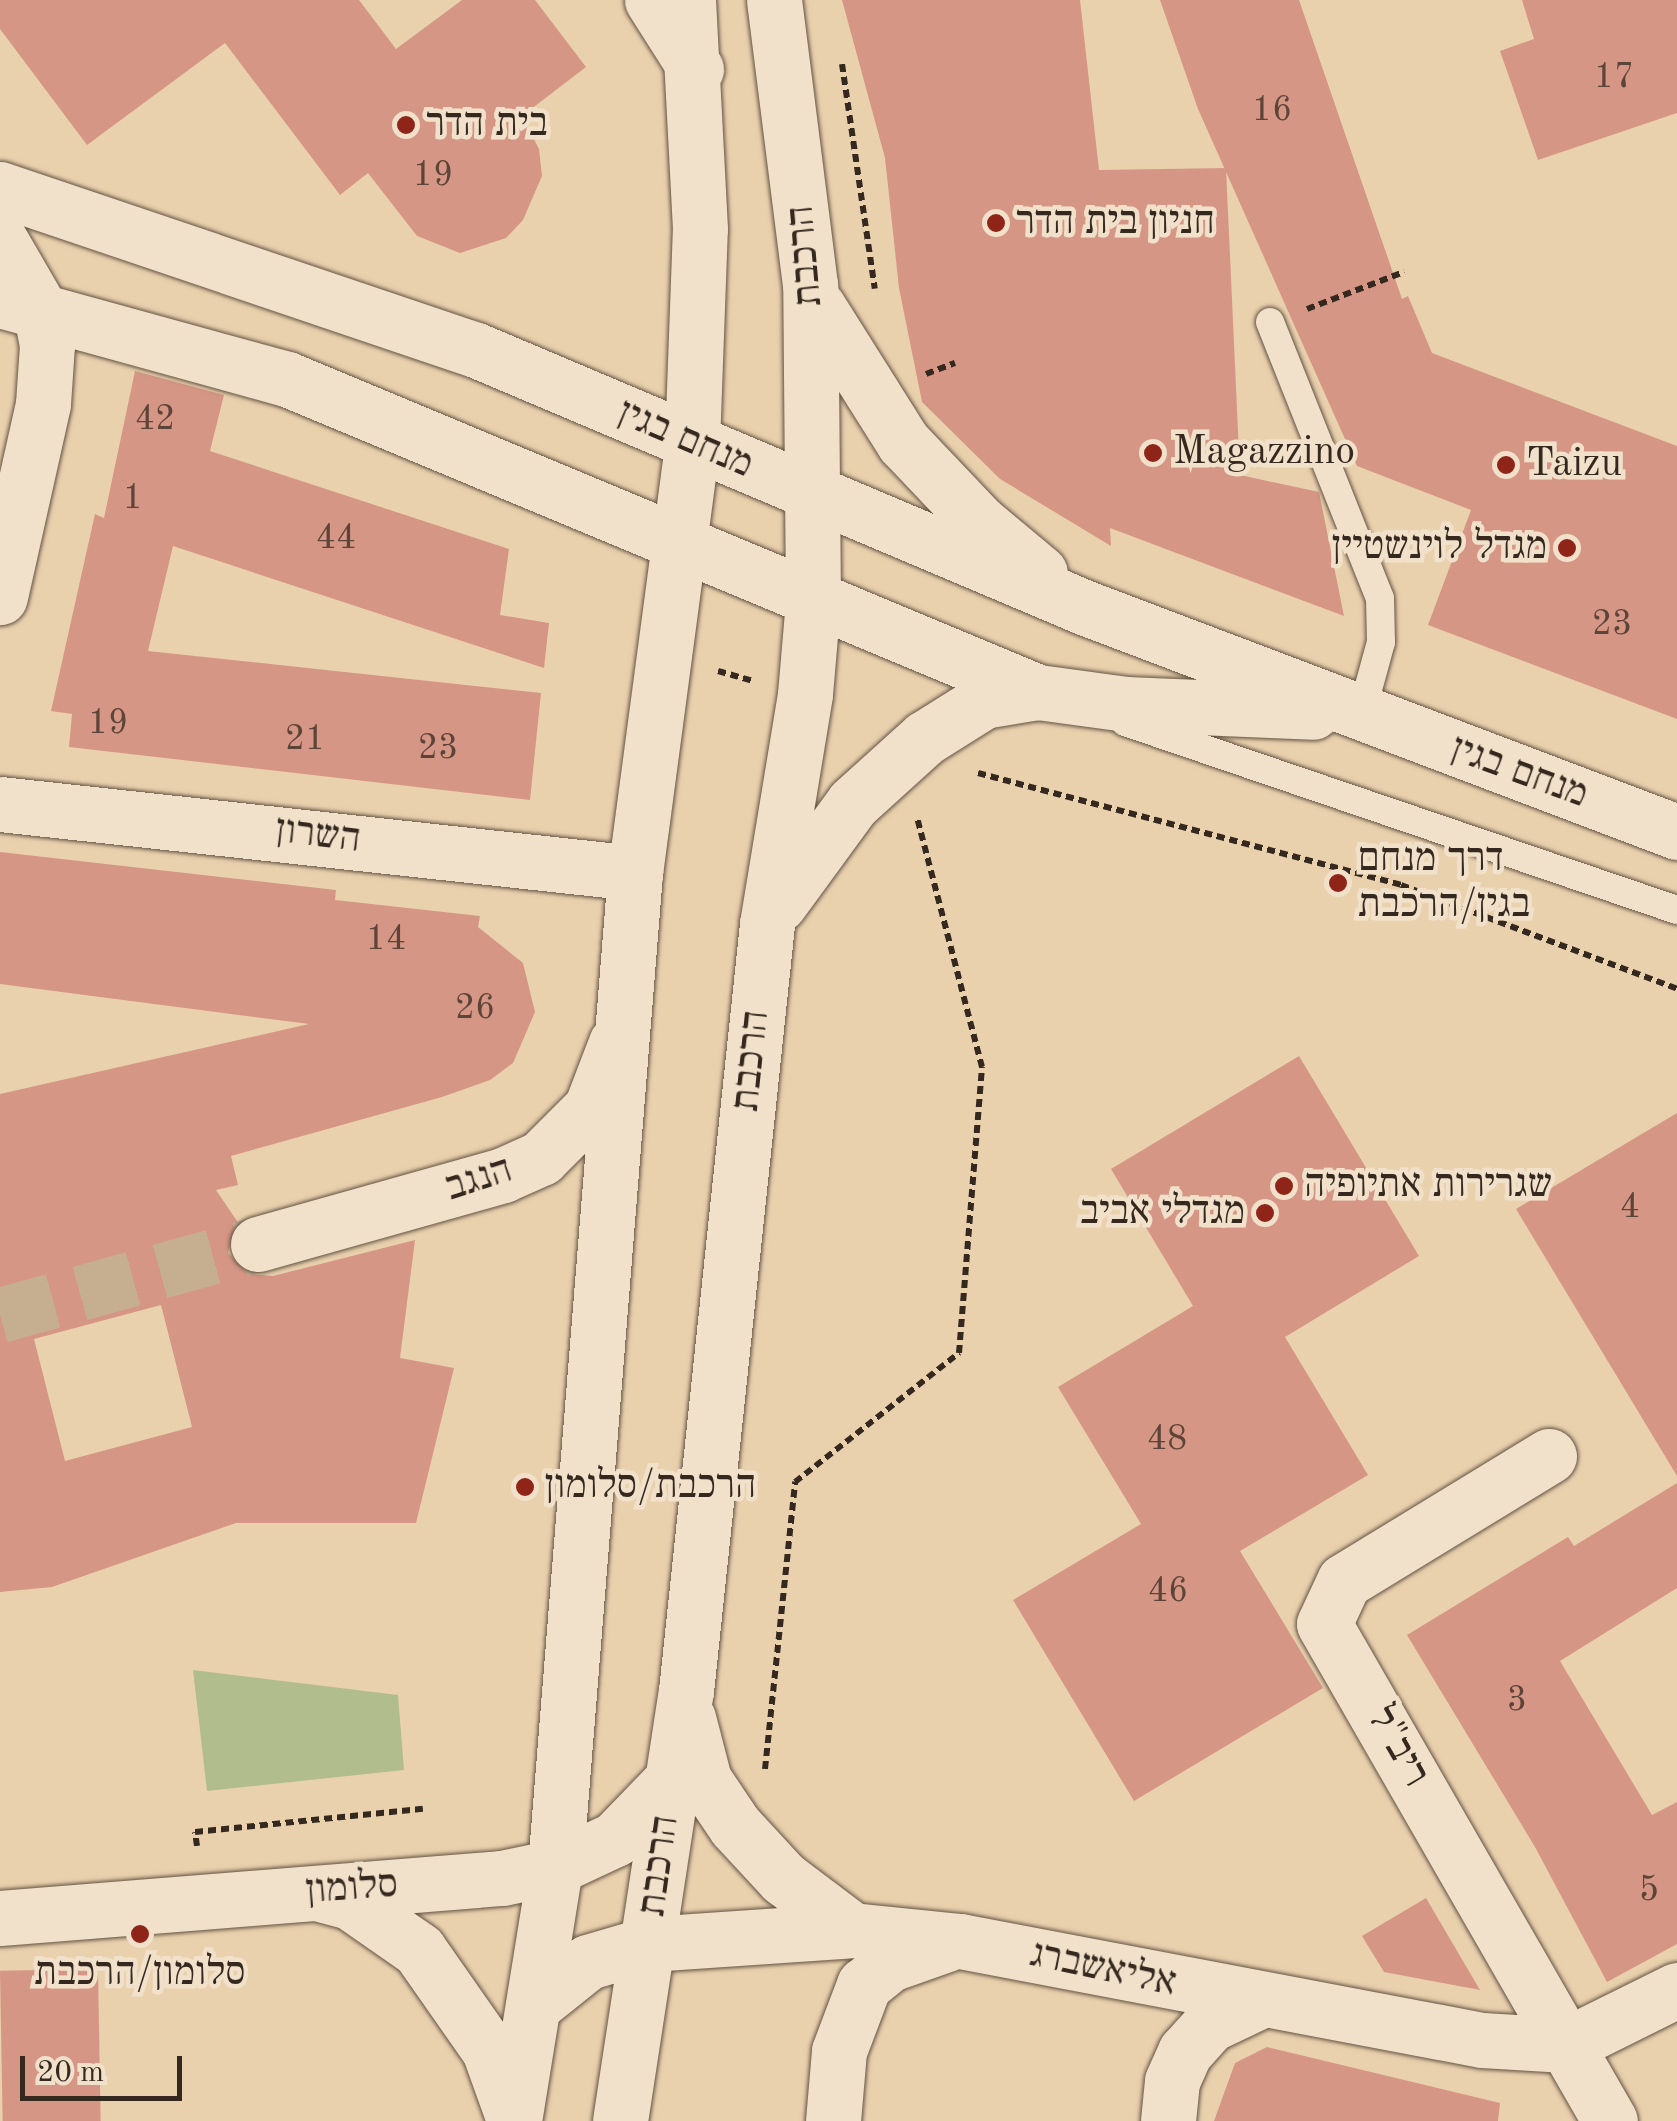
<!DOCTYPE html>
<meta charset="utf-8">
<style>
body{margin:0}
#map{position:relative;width:1677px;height:2121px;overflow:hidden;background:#ead1ae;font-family:"Old Standard TT","Frank Ruhl Libre",serif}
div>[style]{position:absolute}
.green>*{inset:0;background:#b2bd8e}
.building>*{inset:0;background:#d69685;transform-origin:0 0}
.street-tunnel>*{height:55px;margin-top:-27.5px;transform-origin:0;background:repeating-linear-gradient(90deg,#c6af91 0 55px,transparent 0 83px)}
.path>*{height:6px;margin-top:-3px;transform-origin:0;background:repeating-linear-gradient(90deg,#35291f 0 8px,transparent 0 13px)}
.roads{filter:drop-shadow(0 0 2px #625343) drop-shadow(0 0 2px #625343)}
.lane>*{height:28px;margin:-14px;padding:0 14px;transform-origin:14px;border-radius:14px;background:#f1e1ca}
.street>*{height:55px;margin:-27.5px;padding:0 27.5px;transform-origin:27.5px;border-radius:27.5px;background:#f1e1ca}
.secondary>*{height:55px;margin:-27.5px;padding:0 27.5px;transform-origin:27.5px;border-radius:27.5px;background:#f1e1ca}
.dots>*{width:28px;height:28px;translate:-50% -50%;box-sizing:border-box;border:5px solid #f1e1ca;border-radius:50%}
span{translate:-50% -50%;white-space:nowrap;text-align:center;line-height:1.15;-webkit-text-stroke:9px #f1e1ca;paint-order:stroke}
.number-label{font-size:35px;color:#5d4438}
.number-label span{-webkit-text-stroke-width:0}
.poi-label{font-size:40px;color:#35291f}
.left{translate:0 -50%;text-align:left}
.right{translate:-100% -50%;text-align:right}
.street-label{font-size:40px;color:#35291f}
.scale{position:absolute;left:20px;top:2056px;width:162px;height:45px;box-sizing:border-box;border:5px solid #35291f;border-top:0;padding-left:12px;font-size:30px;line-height:35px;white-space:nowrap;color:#35291f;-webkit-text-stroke:8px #f1e1ca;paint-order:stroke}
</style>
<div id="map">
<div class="green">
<i style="clip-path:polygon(193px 1670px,398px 1695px,404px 1770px,207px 1791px)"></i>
</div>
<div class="building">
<i style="clip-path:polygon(0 0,359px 0,396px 49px,462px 0,535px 0,586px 67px,522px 116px,539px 149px,542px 176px,523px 220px,506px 238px,460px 253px,417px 236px,368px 173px,340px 195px,225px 43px,87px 145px,0 29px)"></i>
<i style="clip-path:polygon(842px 0,1080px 0,1099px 170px,1226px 168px,1240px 475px,1319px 492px,1344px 616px,1110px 528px,1111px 546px,1000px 479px,922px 402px,899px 288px,885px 158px)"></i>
<i style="clip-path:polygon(1160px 0,1299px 0,1402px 299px,1408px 296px,1432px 353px,1677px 446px,1677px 719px,1428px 625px,1471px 510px,1357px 466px,1198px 109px)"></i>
<i style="clip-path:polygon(1522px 0,1677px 0,1677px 113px,1538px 160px,1500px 51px,1534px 39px)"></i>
<i style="clip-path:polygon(135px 371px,224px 395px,210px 451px,509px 549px,500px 615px,549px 623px,544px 668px,173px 546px,148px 651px,541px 693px,530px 800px,69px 747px,72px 714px,51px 711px,95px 514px,104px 518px)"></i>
<i style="clip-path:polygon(evenodd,0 852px,336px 890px,335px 900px,480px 916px,478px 927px,523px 963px,535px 1012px,513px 1063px,490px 1080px,442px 1097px,231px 1156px,238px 1185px,216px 1190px,237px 1221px,228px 1253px,249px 1274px,273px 1276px,415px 1240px,400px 1358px,454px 1368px,416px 1523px,236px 1523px,52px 1587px,0 1592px,0 1094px,309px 1024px,0 984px,0 852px,161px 1305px,192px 1427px,65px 1461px,34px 1339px,161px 1305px)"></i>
<i style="clip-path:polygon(1299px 1056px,1419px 1256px,1285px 1337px,1368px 1475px,1240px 1551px,1323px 1688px,1134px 1801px,1013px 1600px,1141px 1524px,1058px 1387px,1193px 1306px,1111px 1169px)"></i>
<i style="clip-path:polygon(1677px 1113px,1677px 1476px,1516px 1209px)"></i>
<i style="clip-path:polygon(1677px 1483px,1677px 1588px,1560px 1661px,1652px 1815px,1677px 1802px,1677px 1944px,1607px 1982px,1535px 1847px,1407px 1635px,1568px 1537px,1574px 1546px)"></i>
<i style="clip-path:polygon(1426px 1898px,1480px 1990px,1384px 1972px,1362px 1936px)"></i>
<i style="left:98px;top:1969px;width:152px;height:98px;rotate:89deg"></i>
<i style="clip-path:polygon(1267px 2047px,1500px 2103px,1498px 2121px,1214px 2121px,1235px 2063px)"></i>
</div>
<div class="street-tunnel">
<i style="left:0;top:1315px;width:268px;rotate:-15.4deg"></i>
</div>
<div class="path">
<i style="left:842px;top:64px;width:227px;rotate:81.7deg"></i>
<i style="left:1307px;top:309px;width:104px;rotate:-20.9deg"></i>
<i style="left:926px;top:374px;width:31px;rotate:-21deg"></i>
<i style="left:718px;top:671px;width:37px;rotate:16deg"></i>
<i style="left:978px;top:773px;width:438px;rotate:14.8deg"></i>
<i style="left:1401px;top:885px;width:295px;rotate:20.6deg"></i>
<i style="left:765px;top:1769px;width:289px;rotate:-84deg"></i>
<i style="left:795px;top:1482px;width:209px;rotate:-38.2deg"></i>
<i style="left:959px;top:1353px;width:287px;rotate:-85.4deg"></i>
<i style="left:982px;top:1067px;width:257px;rotate:-104.6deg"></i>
<i style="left:197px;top:1846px;width:14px;rotate:-98deg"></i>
<i style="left:195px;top:1832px;width:229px;rotate:-5.8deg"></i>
</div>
<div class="roads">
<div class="lane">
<i style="left:1270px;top:322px;width:297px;rotate:68.3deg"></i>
<i style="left:1380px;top:598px;width:44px;rotate:88.7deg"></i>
<i style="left:1381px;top:642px;width:76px;rotate:105.3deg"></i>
<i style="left:1125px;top:722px;width:583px;rotate:18.81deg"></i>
</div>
<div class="street">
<i style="left:652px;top:0;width:82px;rotate:57.5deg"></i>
<i style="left:0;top:240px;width:80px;rotate:59.9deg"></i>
<i style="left:40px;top:309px;width:37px;rotate:79deg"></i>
<i style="left:47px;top:345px;width:59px;rotate:93.9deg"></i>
<i style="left:43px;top:404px;width:198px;rotate:102.6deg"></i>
<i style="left:0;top:804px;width:639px;rotate:6.2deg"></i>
<i style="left:258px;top:1244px;width:255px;rotate:-15.7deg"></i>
<i style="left:503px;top:1175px;width:42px;rotate:-24.1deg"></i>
<i style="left:541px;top:1158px;width:71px;rotate:-45deg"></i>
<i style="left:591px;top:1108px;width:70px;rotate:-69deg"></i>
<i style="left:1549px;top:1456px;width:240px;rotate:148.6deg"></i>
<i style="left:1344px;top:1581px;width:47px;rotate:114.9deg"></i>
<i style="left:1324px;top:1624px;width:573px;rotate:60.08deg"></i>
<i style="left:533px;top:2006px;width:70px;rotate:-38.7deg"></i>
<i style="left:588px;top:1962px;width:64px;rotate:-16.4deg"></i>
<i style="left:649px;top:1944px;width:203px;rotate:-3.9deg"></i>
<i style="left:852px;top:1930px;width:109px;rotate:5.8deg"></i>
<i style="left:960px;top:1941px;width:531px;rotate:10.74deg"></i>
<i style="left:1482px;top:2040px;width:84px;rotate:3.4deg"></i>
<i style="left:1566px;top:2045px;width:124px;rotate:-26.4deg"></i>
<i style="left:833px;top:2121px;width:70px;rotate:-85.1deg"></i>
<i style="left:839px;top:2051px;width:71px;rotate:-69.3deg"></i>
<i style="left:864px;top:1985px;width:33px;rotate:-39deg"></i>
<i style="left:890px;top:1964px;width:60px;rotate:-19.3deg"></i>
<i style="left:1168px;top:2121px;width:40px;rotate:-84.3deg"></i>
<i style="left:1172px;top:2081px;width:32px;rotate:-66deg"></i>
<i style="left:1185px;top:2052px;width:36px;rotate:-48deg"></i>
<i style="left:1209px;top:2025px;width:53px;rotate:-25.6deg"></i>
</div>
<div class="secondary">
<i style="left:0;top:189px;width:502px;rotate:18.69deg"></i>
<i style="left:476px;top:350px;width:662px;rotate:22.93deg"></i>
<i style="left:1086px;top:608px;width:632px;rotate:20.76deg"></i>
<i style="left:0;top:300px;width:298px;rotate:15.4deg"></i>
<i style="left:287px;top:379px;width:814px;rotate:22.63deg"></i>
<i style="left:1038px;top:692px;width:89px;rotate:7.8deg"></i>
<i style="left:1126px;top:704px;width:187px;rotate:2.4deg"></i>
<i style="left:818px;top:307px;width:160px;rotate:57.8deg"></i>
<i style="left:903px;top:442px;width:112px;rotate:46.5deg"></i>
<i style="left:980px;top:523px;width:78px;rotate:39.8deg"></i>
<i style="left:779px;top:904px;width:125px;rotate:-53.8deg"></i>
<i style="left:853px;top:803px;width:97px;rotate:-42.1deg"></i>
<i style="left:925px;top:738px;width:70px;rotate:-32.1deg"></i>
<i style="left:984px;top:701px;width:55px;rotate:-9.5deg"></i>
<i style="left:688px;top:1718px;width:64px;rotate:75.5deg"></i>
<i style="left:704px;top:1780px;width:55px;rotate:56deg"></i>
<i style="left:735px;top:1826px;width:71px;rotate:47.3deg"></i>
<i style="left:783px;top:1878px;width:86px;rotate:37deg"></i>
<i style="left:320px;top:1894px;width:31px;rotate:15deg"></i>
<i style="left:350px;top:1902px;width:84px;rotate:34.8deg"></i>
<i style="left:419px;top:1950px;width:122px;rotate:55deg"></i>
<i style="left:489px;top:2050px;width:71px;rotate:70.3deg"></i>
<i style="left:0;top:1918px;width:504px;rotate:-4.56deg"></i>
<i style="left:502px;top:1878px;width:54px;rotate:-11.7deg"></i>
<i style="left:555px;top:1867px;width:66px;rotate:-25deg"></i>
<i style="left:615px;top:1839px;width:82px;rotate:-46deg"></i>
<i style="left:514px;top:2121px;width:257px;rotate:-80.8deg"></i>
<i style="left:555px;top:1867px;width:997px;rotate:-85.4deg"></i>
<i style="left:635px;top:873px;width:433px;rotate:-82.4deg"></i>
<i style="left:692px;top:444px;width:215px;rotate:-87.9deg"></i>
<i style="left:700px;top:229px;width:229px;rotate:-93deg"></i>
<i style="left:620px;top:2121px;width:435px;rotate:-81.3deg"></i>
<i style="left:686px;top:1691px;width:771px;rotate:-83.97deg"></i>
<i style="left:767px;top:924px;width:233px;rotate:-80.6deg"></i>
<i style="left:805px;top:694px;width:93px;rotate:-85.1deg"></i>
<i style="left:813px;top:601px;width:316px;rotate:-90.5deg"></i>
<i style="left:810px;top:285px;width:287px;rotate:-97.2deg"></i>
</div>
</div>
<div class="dots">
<i style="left:406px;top:125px;background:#8f2418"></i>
<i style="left:996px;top:223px;background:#8f2418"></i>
<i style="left:1153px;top:453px;background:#8f2418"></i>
<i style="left:1506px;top:465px;background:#8f2418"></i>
<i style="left:1567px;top:548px;background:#8f2418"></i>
<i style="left:1338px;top:883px;background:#8f2418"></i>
<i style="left:1284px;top:1186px;background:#8f2418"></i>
<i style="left:1265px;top:1213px;background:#8f2418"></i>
<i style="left:525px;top:1487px;background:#8f2418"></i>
<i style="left:140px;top:1934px;background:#8f2418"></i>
</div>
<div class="number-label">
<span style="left:1614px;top:78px">17</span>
<span style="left:1272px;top:111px">16</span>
<span style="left:433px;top:176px">19</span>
<span style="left:155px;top:420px">42</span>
<span style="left:133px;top:499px">1</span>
<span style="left:336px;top:539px">44</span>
<span style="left:1612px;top:625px">23</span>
<span style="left:108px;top:724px">19</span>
<span style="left:305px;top:740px">21</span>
<span style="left:438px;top:749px">23</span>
<span style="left:386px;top:940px">14</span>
<span style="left:475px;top:1009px">26</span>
<span style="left:1630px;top:1208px">4</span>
<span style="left:1167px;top:1440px">48</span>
<span style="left:1168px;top:1592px">46</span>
<span style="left:1517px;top:1701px">3</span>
<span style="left:1649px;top:1891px">5</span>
</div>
<div class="poi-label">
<span class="left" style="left:426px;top:125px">בית הדר</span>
<span class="left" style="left:1016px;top:223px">חניון בית הדר</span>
<span class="left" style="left:1173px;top:453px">Magazzino</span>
<span class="left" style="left:1526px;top:465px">Taizu</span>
<span class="right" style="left:1547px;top:548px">מגדל לוינשטיין</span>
<span class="left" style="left:1358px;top:883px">דרך מנחם<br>בגין/הרכבת</span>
<span class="left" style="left:1304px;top:1186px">שגרירות אתיופיה</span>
<span class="right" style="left:1245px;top:1213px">מגדלי אביב</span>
<span class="left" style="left:545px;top:1487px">הרכבת/סלומון</span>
<span style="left:140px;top:1974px">סלומון/הרכבת</span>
</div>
<div class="street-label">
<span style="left:806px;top:256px;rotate:-95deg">הרכבת</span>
<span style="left:685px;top:440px;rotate:23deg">מנחם בגין</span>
<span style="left:1519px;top:773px;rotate:20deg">מנחם בגין</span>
<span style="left:318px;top:836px;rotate:7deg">השרון</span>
<span style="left:752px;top:1061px;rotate:-84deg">הרכבת</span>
<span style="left:479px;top:1180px;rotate:-18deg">הנגב</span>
<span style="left:1397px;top:1747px;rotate:60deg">ריב"ל</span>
<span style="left:660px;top:1866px;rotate:-82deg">הרכבת</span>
<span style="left:352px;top:1889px;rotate:-4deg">סלומון</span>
<span style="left:1103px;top:1970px;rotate:12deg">אליאשברג</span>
</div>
<div class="scale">20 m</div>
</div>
